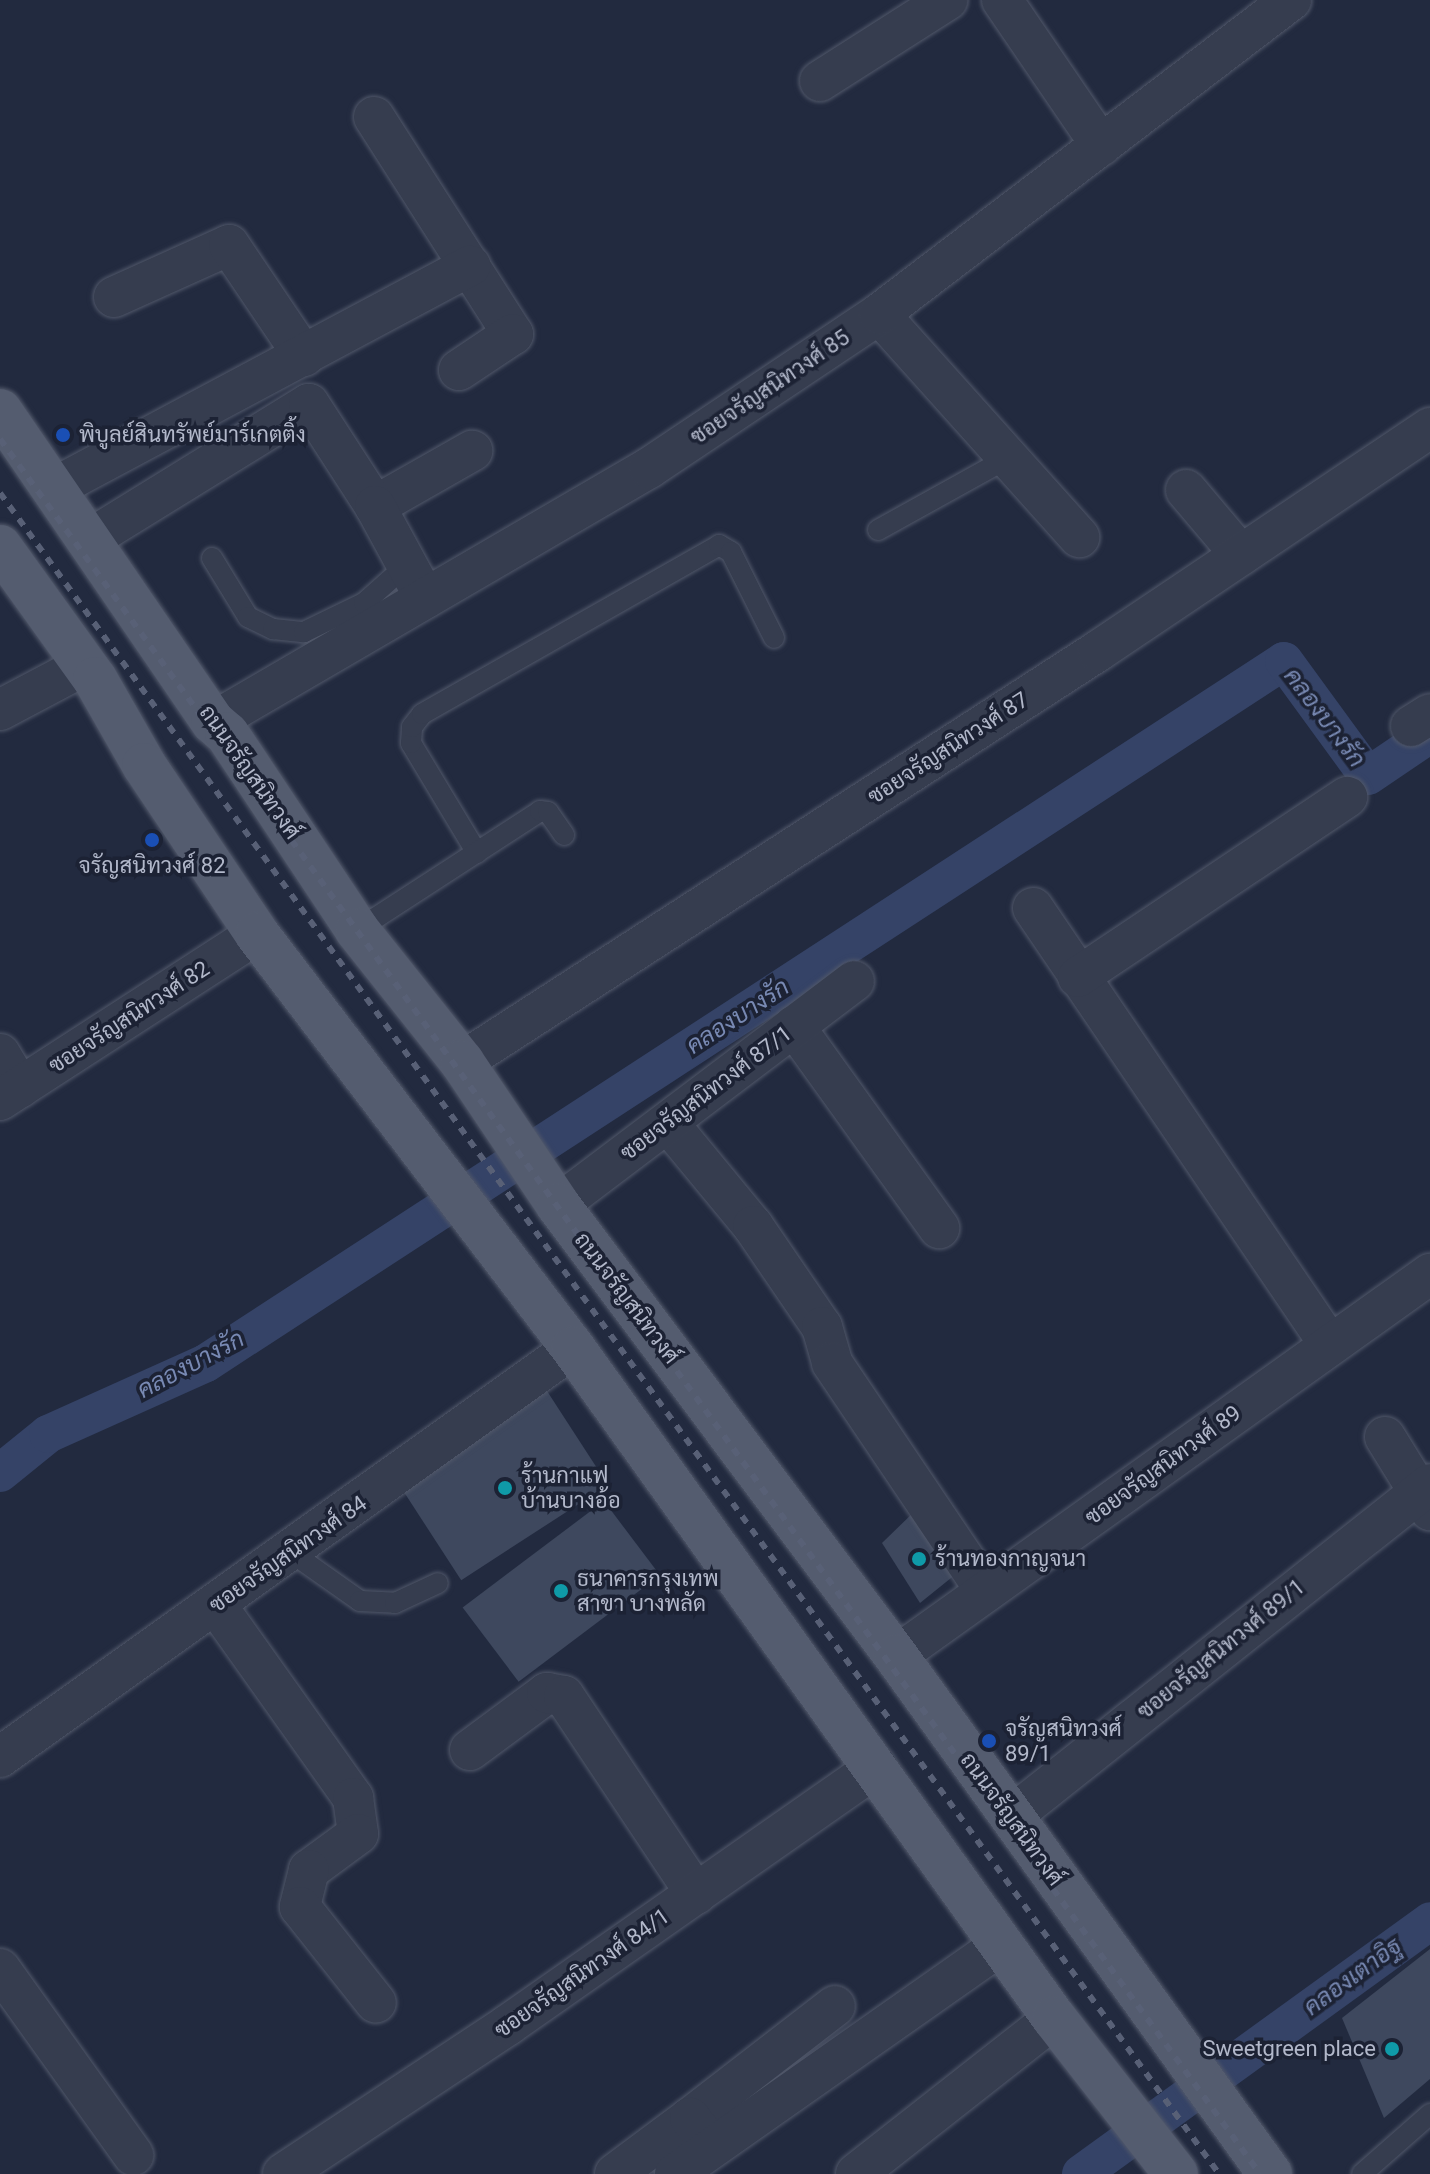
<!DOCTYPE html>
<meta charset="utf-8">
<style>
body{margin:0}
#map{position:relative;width:1430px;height:2174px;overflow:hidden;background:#222a3f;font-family:Roboto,Sarabun,sans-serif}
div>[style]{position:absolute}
.canal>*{height:38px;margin:-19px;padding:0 19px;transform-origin:19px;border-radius:19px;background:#354367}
.building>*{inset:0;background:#3e485e;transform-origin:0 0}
.roads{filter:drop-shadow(0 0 2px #51586a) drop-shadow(0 0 2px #51586a)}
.lane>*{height:20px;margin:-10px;padding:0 10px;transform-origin:10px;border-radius:10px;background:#363d4f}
.street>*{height:40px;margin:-20px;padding:0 20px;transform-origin:20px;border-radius:20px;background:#363d4f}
.primary>*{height:44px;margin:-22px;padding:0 22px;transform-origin:22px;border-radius:22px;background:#545c6f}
.rail>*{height:6px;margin-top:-3px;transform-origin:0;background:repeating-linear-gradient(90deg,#586076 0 8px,transparent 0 16px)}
.dots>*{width:22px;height:22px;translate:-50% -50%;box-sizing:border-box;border:4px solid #1c2234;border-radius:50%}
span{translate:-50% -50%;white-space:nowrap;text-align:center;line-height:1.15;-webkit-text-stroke:7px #1c2234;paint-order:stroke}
.street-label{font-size:22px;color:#b2b8ca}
.poi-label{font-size:22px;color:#b2b8ca}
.left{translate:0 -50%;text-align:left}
.right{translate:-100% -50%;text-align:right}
.water-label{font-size:24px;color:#7889b3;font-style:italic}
</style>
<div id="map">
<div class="canal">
<i style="left:0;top:1473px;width:62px;rotate:-39.1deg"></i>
<i style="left:48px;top:1434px;width:173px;rotate:-24.2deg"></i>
<i style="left:206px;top:1363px;width:1286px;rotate:-33.07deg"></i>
<i style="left:1284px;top:661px;width:142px;rotate:53.9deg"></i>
<i style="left:1368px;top:776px;width:75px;rotate:-34.1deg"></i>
<i style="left:1081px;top:2174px;width:431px;rotate:-35.9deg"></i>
</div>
<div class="building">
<i style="left:547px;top:1391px;width:112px;height:175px;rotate:57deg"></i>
<i style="left:604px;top:1501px;width:93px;height:177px;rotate:53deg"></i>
<i style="clip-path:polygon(918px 1508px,956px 1574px,920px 1603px,882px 1543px)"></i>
<i style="clip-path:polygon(1430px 1949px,1430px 2079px,1384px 2118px,1342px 2018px)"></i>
</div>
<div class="roads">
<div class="lane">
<i style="left:878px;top:530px;width:149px;rotate:-29deg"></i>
<i style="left:212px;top:558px;width:69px;rotate:58.6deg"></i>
<i style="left:248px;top:617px;width:28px;rotate:26deg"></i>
<i style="left:273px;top:629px;width:31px;rotate:6deg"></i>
<i style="left:304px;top:632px;width:67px;rotate:-25.8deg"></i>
<i style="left:364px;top:603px;width:59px;rotate:-41.6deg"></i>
<i style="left:477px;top:853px;width:128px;rotate:-121deg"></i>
<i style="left:411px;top:743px;width:16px;rotate:-86deg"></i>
<i style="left:412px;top:727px;width:16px;rotate:-52deg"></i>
<i style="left:422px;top:714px;width:342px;rotate:-29.6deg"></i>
<i style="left:719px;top:545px;width:14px;rotate:30deg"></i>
<i style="left:731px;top:552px;width:96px;rotate:63.4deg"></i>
<i style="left:357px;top:930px;width:218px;rotate:-33deg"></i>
<i style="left:540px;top:811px;width:8px;rotate:7deg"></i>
<i style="left:548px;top:812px;width:28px;rotate:55deg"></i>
<i style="left:292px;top:1553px;width:83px;rotate:35.2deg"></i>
<i style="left:360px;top:1601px;width:35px;rotate:3deg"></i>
<i style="left:395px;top:1603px;width:47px;rotate:-24.9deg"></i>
<i style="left:1362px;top:2174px;width:91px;rotate:-41.4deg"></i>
</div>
<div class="street">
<i style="left:1002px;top:0;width:176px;rotate:55.7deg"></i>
<i style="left:820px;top:81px;width:151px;rotate:-32.5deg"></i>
<i style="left:374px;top:117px;width:258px;rotate:57.4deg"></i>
<i style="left:513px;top:334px;width:65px;rotate:146.3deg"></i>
<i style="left:114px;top:297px;width:126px;rotate:-24.3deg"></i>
<i style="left:229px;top:245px;width:134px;rotate:56deg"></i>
<i style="left:879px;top:314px;width:300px;rotate:48.1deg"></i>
<i style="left:54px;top:488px;width:472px;rotate:-28.1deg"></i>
<i style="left:1186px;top:490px;width:85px;rotate:49.8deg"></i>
<i style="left:375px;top:506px;width:112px;rotate:-29.6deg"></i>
<i style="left:90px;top:539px;width:257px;rotate:-31.7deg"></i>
<i style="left:309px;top:404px;width:121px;rotate:57.1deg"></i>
<i style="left:375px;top:506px;width:105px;rotate:61.5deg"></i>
<i style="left:0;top:710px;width:96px;rotate:-27.9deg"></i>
<i style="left:213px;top:722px;width:505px;rotate:-30.22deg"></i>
<i style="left:649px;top:468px;width:277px;rotate:-33.8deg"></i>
<i style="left:879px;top:314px;width:518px;rotate:-37.31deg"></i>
<i style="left:1411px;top:726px;width:22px;rotate:-32deg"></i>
<i style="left:1033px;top:908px;width:528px;rotate:55.8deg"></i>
<i style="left:1078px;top:977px;width:324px;rotate:-33.8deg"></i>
<i style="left:794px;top:1026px;width:249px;rotate:54.3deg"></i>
<i style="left:0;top:1054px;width:39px;rotate:59deg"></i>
<i style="left:462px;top:1062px;width:757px;rotate:-32.87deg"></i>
<i style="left:1098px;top:651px;width:400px;rotate:-33.9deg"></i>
<i style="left:0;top:1100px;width:306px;rotate:-32.9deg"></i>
<i style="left:668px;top:1123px;width:134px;rotate:50.5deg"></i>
<i style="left:753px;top:1226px;width:122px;rotate:55.7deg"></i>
<i style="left:822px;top:1327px;width:37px;rotate:74deg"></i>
<i style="left:832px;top:1363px;width:275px;rotate:56deg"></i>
<i style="left:558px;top:1205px;width:371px;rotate:-37.1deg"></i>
<i style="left:1385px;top:1437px;width:86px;rotate:58.3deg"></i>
<i style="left:216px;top:1605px;width:237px;rotate:54.6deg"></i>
<i style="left:353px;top:1798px;width:36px;rotate:82deg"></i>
<i style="left:358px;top:1834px;width:61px;rotate:143.7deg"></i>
<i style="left:309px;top:1870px;width:38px;rotate:104deg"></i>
<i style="left:300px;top:1907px;width:122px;rotate:51.6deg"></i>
<i style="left:896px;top:1656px;width:657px;rotate:-35.58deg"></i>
<i style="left:470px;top:1750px;width:96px;rotate:-36.5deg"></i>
<i style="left:547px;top:1693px;width:17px;rotate:10deg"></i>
<i style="left:564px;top:1696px;width:238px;rotate:56.3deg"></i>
<i style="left:0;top:1757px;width:704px;rotate:-35.52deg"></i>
<i style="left:1013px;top:1815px;width:532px;rotate:-38.44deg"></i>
<i style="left:0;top:1969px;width:229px;rotate:54.4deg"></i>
<i style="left:690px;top:2118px;width:183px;rotate:-37.7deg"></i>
<i style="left:283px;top:2174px;width:270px;rotate:-33.5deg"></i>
<i style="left:508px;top:2025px;width:450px;rotate:-35deg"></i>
<i style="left:615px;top:2174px;width:94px;rotate:-36.7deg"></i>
<i style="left:690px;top:2118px;width:26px;rotate:51deg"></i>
<i style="left:675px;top:2174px;width:400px;rotate:-35.1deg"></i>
<i style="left:856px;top:2174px;width:252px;rotate:-38.2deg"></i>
</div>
<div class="primary">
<i style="left:0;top:411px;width:377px;rotate:55.6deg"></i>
<i style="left:213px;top:722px;width:18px;rotate:41deg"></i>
<i style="left:227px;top:734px;width:235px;rotate:56.4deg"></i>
<i style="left:357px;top:930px;width:169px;rotate:51.5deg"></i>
<i style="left:462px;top:1062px;width:172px;rotate:56.1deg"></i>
<i style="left:558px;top:1205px;width:564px;rotate:53.15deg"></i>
<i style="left:896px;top:1656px;width:639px;rotate:54.17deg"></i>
<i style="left:0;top:547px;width:163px;rotate:54.3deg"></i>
<i style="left:95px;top:679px;width:99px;rotate:60.3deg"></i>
<i style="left:144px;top:765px;width:203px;rotate:56.2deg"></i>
<i style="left:257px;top:934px;width:521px;rotate:52.65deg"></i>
<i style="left:573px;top:1348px;width:825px;rotate:54.33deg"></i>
<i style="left:1054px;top:2018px;width:198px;rotate:52deg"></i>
</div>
</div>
<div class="rail">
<i style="left:0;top:439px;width:2144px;rotate:54.01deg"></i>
<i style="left:0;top:493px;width:2076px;rotate:54.05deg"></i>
</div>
<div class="dots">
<i style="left:63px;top:435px;background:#1a4fb4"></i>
<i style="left:152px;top:840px;background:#1a4fb4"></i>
<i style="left:505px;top:1488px;background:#0f9aa8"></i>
<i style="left:919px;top:1559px;background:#0f9aa8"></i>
<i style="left:561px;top:1591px;background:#0f9aa8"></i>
<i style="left:989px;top:1741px;background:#1a4fb4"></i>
<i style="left:1392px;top:2049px;background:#0f9aa8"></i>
</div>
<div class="street-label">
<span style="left:770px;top:387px;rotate:-34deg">ซอยจรัญสนิทวงศ์ 85</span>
<span style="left:948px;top:748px;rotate:-33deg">ซอยจรัญสนิทวงศ์ 87</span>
<span style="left:250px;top:772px;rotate:55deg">ถนนจรัญสนิทวงศ์</span>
<span style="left:129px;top:1017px;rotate:-33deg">ซอยจรัญสนิทวงศ์ 82</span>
<span style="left:706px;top:1093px;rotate:-37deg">ซอยจรัญสนิทวงศ์ 87/1</span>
<span style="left:627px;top:1298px;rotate:53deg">ถนนจรัญสนิทวงศ์</span>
<span style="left:1163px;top:1465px;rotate:-36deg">ซอยจรัญสนิทวงศ์ 89</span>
<span style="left:288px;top:1554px;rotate:-35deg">ซอยจรัญสนิทวงศ์ 84</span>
<span style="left:1221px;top:1649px;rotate:-39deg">ซอยจรัญสนิทวงศ์ 89/1</span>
<span style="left:1012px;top:1819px;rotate:54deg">ถนนจรัญสนิทวงศ์</span>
<span style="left:582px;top:1973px;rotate:-35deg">ซอยจรัญสนิทวงศ์ 84/1</span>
</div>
<div class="poi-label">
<span class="left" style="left:79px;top:435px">พิบูลย์สินทรัพย์มาร์เกตติ้ง</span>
<span style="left:152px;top:866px">จรัญสนิทวงศ์ 82</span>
<span class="left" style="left:521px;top:1488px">ร้านกาแฟ<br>บ้านบางอ้อ</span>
<span class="left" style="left:935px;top:1559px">ร้านทองกาญจนา</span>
<span class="left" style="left:577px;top:1591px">ธนาคารกรุงเทพ<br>สาขา บางพลัด</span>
<span class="left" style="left:1005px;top:1741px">จรัญสนิทวงศ์<br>89/1</span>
<span class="right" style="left:1376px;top:2049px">Sweetgreen place</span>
</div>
<div class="water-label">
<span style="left:1324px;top:718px;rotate:53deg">คลองบางรัก</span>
<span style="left:738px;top:1017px;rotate:-33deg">คลองบางรัก</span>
<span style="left:191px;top:1365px;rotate:-28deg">คลองบางรัก</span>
<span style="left:1353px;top:1977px;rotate:-36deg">คลองเตาอิฐ</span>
</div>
</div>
